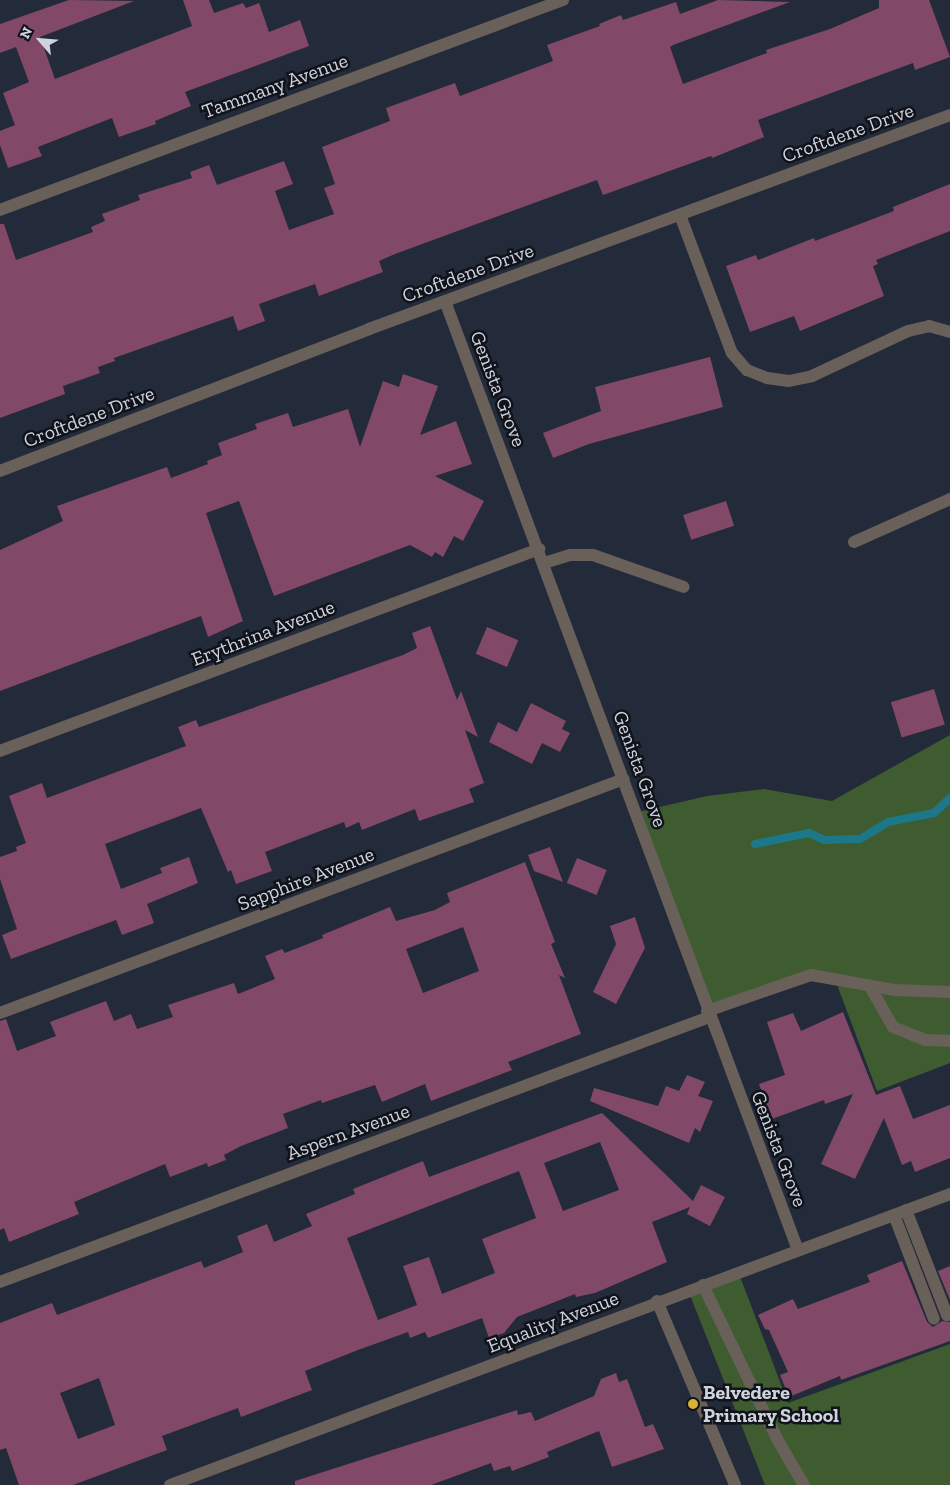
<!DOCTYPE html>
<style>
body{margin:0}
#map{position:relative;width:950px;height:1485px;overflow:hidden;background:#232a3a;font-family:"Zilla Slab",serif}
div>[style]{position:absolute}
.green>*{inset:0;background:#3e5c2f}
.stream>*{height:8px;margin:-4px;padding:0 4px;transform-origin:4px;border-radius:4px;background:#1c7889}
.building>*{inset:0;background:#814967;transform-origin:0 0}
.lane>*{height:12px;margin:-6px;padding:0 6px;transform-origin:6px;border-radius:6px;background:#69605a}
.street>*{height:12px;margin:-6px;padding:0 6px;transform-origin:6px;border-radius:6px;background:#69605a}
.dots>*{width:14px;height:14px;translate:-50% -50%;box-sizing:border-box;border:2px solid #10131a;border-radius:50%}
span{translate:-50% -50%;white-space:nowrap;text-align:center;line-height:1.15;-webkit-text-stroke:5px #10131a;paint-order:stroke}
.street-label{font-size:20px;color:#ced3dd}
.poi-label{font-size:20px;color:#ced3dd;font-weight:700}
.left{translate:0 -50%;text-align:left}
.north{position:absolute;left:15px;top:15px;width:50px;height:50px;-webkit-text-stroke:4px #10131a;paint-order:stroke;rotate:297deg;font-size:14px;font-weight:700;line-height:20px;text-align:center;color:#ced3dd}
.north::after{content:'';display:block;margin:auto;width:18px;height:22px;background:#ced3dd;clip-path:polygon(50% 0,100% 100%,50% 72%,0 100%)}
</style>
<div id="map">
<div class="green">
<i style="clip-path:polygon(950px 735px,950px 1063px,877px 1091px,836px 982px,811px 978px,708px 1011px,638px 812px,707px 796px,764px 789px,832px 801px)"></i>
<i style="clip-path:polygon(738px 1271px,788px 1403px,950px 1344px,950px 1485px,765px 1485px,688px 1290px)"></i>
</div>
<div class="stream">
<i style="left:755px;top:844px;width:55px;rotate:-11.5deg"></i>
<i style="left:809px;top:833px;width:17px;rotate:25deg"></i>
<i style="left:824px;top:840px;width:36px;rotate:-2deg"></i>
<i style="left:860px;top:839px;width:33px;rotate:-31deg"></i>
<i style="left:888px;top:822px;width:47px;rotate:-11.1deg"></i>
<i style="left:934px;top:813px;width:22px;rotate:-43deg"></i>
</div>
<div class="building">
<i style="clip-path:polygon(69px 0,134px 1px,40px 37px,55px 79px,192px 26px,183px 0,209px 0,214px 13px,243px 3px,246px 8px,259px 3px,269px 32px,300px 20px,309px 46px,185px 92px,191px 106px,155px 121px,156px 124px,119px 137px,112px 118px,38px 147px,42px 156px,8px 168px,0 145px,0 131px,15px 125px,3px 93px,29px 82px,16px 47px,0 53px,0 24px)"></i>
<i style="clip-path:polygon(718px 0,790px 2px,673px 45px,670px 47px,683px 84px,767px 53px,766px 50px,830px 29px,879px 8px,879px 0,929px 0,950px 57px,915px 70px,913px 63px,758px 120px,764px 137px,712px 158px,711px 156px,603px 195px,597px 180px,395px 254px,379px 261px,383px 272px,319px 296px,315px 284px,259px 304px,265px 321px,238px 331px,233px 316px,114px 358px,115px 361px,98px 367px,100px 373px,63px 386px,65px 394px,0 418px,0 224px,4px 224px,16px 260px,93px 232px,91px 227px,105px 221px,102px 214px,140px 200px,138px 195px,192px 178px,190px 172px,209px 165px,217px 185px,284px 161px,293px 184px,275px 191px,289px 230px,334px 214px,324px 188px,335px 184px,322px 147px,390px 121px,386px 108px,455px 83px,460px 96px,553px 61px,547px 45px,600px 26px,599px 24px,621px 15px,623px 20px,676px 2px,680px 14px)"></i>
<i style="clip-path:polygon(950px 184px,950px 231px,876px 260px,878px 264px,873px 266px,884px 296px,800px 331px,794px 316px,750px 332px,726px 266px,756px 255px,758px 260px,814px 238px,815px 241px,894px 211px,893px 207px)"></i>
<i style="clip-path:polygon(710px 357px,723px 407px,589px 444px,553px 458px,543px 433px,601px 411px,595px 387px)"></i>
<i style="clip-path:polygon(403px 374px,438px 386px,420px 435px,456px 421px,472px 464px,435px 476px,484px 501px,463px 541px,454px 536px,443px 557px,435px 552px,432px 557px,410px 545px,274px 596px,239px 501px,206px 513px,243px 621px,208px 637px,201px 616px,0 691px,0 550px,63px 521px,57px 506px,167px 467px,171px 478px,208px 464px,207px 461px,222px 455px,218px 443px,257px 429px,255px 424px,288px 413px,293px 427px,348px 409px,360px 447px,383px 381px,399px 387px)"></i>
<i style="left:726px;top:501px;width:26px;height:45px;rotate:72deg"></i>
<i style="clip-path:polygon(430px 626px,457px 700px,461px 691px,478px 737px,465px 730px,484px 783px,469px 789px,474px 802px,419px 821px,415px 809px,362px 830px,359px 822px,346px 828px,344px 822px,265px 852px,272px 871px,236px 884px,231px 870px,228px 872px,201px 808px,105px 844px,121px 889px,162px 873px,160px 868px,189px 857px,198px 883px,147px 904px,154px 923px,122px 935px,116px 920px,11px 959px,2px 935px,17px 929px,0 879px,0 857px,17px 851px,16px 847px,26px 843px,9px 796px,42px 783px,47px 798px,186px 746px,178px 727px,196px 720px,199px 727px,403px 655px,417px 648px,412px 633px)"></i>
<i style="left:487px;top:627px;width:34px;height:29px;rotate:23deg"></i>
<i style="left:934px;top:689px;width:37px;height:45px;rotate:73deg"></i>
<i style="clip-path:polygon(531px 703px,566px 721px,562px 729px,570px 733px,560px 752px,542px 743px,532px 764px,489px 742px,498px 722px,517px 732px)"></i>
<i style="clip-path:polygon(550px 847px,563px 882px,534px 871px,528px 855px)"></i>
<i style="left:577px;top:858px;width:32px;height:27px;rotate:22deg"></i>
<i style="clip-path:polygon(evenodd,525px 862px,555px 942px,551px 944px,565px 978px,559px 975px,581px 1034px,508px 1062px,512px 1070px,431px 1101px,425px 1084px,382px 1102px,375px 1085px,322px 1103px,321px 1100px,283px 1114px,288px 1128px,241px 1146px,224px 1155px,226px 1160px,208px 1167px,207px 1163px,170px 1177px,165px 1164px,74px 1202px,79px 1214px,9px 1242px,4px 1228px,0 1230px,0 1021px,6px 1019px,17px 1051px,56px 1036px,50px 1022px,106px 1001px,114px 1021px,131px 1014px,137px 1029px,173px 1017px,168px 1005px,234px 983px,238px 994px,275px 979px,265px 956px,282px 949px,285px 953px,323px 938px,322px 935px,390px 907px,396px 921px,435px 910px,450px 902px,447px 893px,525px 862px,463px 927px,479px 971px,423px 993px,406px 949px,463px 927px)"></i>
<i style="clip-path:polygon(635px 917px,645px 948px,616px 1004px,593px 992px,616px 944px,610px 926px)"></i>
<i style="clip-path:polygon(843px 1012px,876px 1095px,900px 1086px,913px 1119px,950px 1105px,950px 1158px,915px 1172px,911px 1161px,902px 1165px,884px 1118px,855px 1179px,821px 1164px,853px 1094px,825px 1104px,824px 1100px,772px 1119px,759px 1084px,785px 1075px,767px 1022px,793px 1013px,801px 1031px)"></i>
<i style="clip-path:polygon(687px 1075px,705px 1082px,698px 1096px,713px 1101px,700px 1132px,695px 1128px,689px 1143px,590px 1101px,594px 1088px,658px 1106px,666px 1086px,679px 1091px)"></i>
<i style="clip-path:polygon(evenodd,602px 1113px,693px 1201px,701px 1185px,725px 1197px,710px 1226px,687px 1214px,690px 1207px,652px 1222px,667px 1262px,595px 1293px,576px 1297px,575px 1294px,517px 1317px,504px 1333px,489px 1338px,482px 1318px,428px 1338px,425px 1332px,410px 1338px,408px 1332px,358px 1350px,305px 1371px,312px 1390px,241px 1417px,238px 1408px,162px 1436px,167px 1450px,73px 1485px,19px 1485px,6px 1448px,0 1450px,0 1323px,52px 1303px,57px 1315px,201px 1261px,204px 1268px,243px 1252px,237px 1236px,267px 1224px,274px 1242px,312px 1226px,306px 1214px,355px 1194px,353px 1189px,423px 1161px,429px 1177px,602px 1113px,600px 1142px,619px 1190px,563px 1211px,544px 1163px,600px 1142px,602px 1113px,519px 1171px,536px 1218px,482px 1239px,495px 1273px,442px 1294px,429px 1257px,403px 1266px,417px 1305px,378px 1320px,347px 1238px,519px 1171px,602px 1113px,99px 1378px,115px 1425px,78px 1439px,60px 1393px,99px 1378px)"></i>
<i style="clip-path:polygon(902px 1261px,927px 1322px,933px 1327px,942px 1321px,950px 1322px,950px 1341px,841px 1380px,840px 1376px,789px 1397px,780px 1375px,788px 1372px,769px 1330px,765px 1329px,758px 1315px,793px 1299px,798px 1309px,870px 1282px,867px 1275px)"></i>
<i style="clip-path:polygon(950px 1266px,950px 1300px,938px 1271px)"></i>
<i style="clip-path:polygon(616px 1373px,619px 1382px,627px 1379px,645px 1427px,653px 1424px,664px 1449px,612px 1467px,599px 1431px,547px 1452px,549px 1457px,512px 1471px,510px 1466px,494px 1471px,491px 1463px,431px 1485px,295px 1485px,295px 1481px,517px 1410px,518px 1415px,531px 1412px,535px 1421px,594px 1396px,601px 1379px)"></i>
</div>
<div class="lane">
<i style="left:680px;top:215px;width:147px;rotate:69.4deg"></i>
<i style="left:732px;top:353px;width:23px;rotate:49deg"></i>
<i style="left:747px;top:370px;width:22px;rotate:22deg"></i>
<i style="left:767px;top:378px;width:22px;rotate:8deg"></i>
<i style="left:789px;top:381px;width:24px;rotate:-12deg"></i>
<i style="left:812px;top:376px;width:106px;rotate:-25.1deg"></i>
<i style="left:908px;top:331px;width:22px;rotate:-13deg"></i>
<i style="left:929px;top:326px;width:22px;rotate:16deg"></i>
<i style="left:854px;top:542px;width:105px;rotate:-24.1deg"></i>
<i style="left:544px;top:563px;width:28px;rotate:-17deg"></i>
<i style="left:571px;top:555px;width:22px"></i>
<i style="left:593px;top:555px;width:96px;rotate:19.4deg"></i>
<i style="left:906px;top:1210px;width:113px;rotate:68.7deg"></i>
<i style="left:894px;top:1215px;width:111px;rotate:69deg"></i>
<i style="left:703px;top:1285px;width:171px;rotate:64.3deg"></i>
<i style="left:777px;top:1439px;width:53px;rotate:59.6deg"></i>
<i style="left:657px;top:1301px;width:200px;rotate:67deg"></i>
</div>
<div class="street">
<i style="left:0;top:210px;width:601px;rotate:-20.46deg"></i>
<i style="left:445px;top:301px;width:1013px;rotate:69.6deg"></i>
<i style="left:0;top:471px;width:395px;rotate:-21deg"></i>
<i style="left:369px;top:329px;width:619px;rotate:-20.22deg"></i>
<i style="left:0;top:751px;width:576px;rotate:-20.54deg"></i>
<i style="left:869px;top:985px;width:48px;rotate:60.3deg"></i>
<i style="left:893px;top:1027px;width:35px;rotate:22deg"></i>
<i style="left:925px;top:1040px;width:25px;rotate:2deg"></i>
<i style="left:707px;top:1011px;width:110px;rotate:-19.1deg"></i>
<i style="left:811px;top:975px;width:84px;rotate:10.2deg"></i>
<i style="left:894px;top:990px;width:56px;rotate:2deg"></i>
<i style="left:0;top:1013px;width:666px;rotate:-20.56deg"></i>
<i style="left:0;top:1282px;width:757px;rotate:-20.49deg"></i>
<i style="left:170px;top:1485px;width:833px;rotate:-20.46deg"></i>
</div>
<div class="dots">
<i style="left:693px;top:1404px;background:#dbb233"></i>
</div>
<div class="street-label">
<span style="left:275px;top:86px;rotate:-20deg">Tammany Avenue</span>
<span style="left:848px;top:133px;rotate:-20deg">Croftdene Drive</span>
<span style="left:468px;top:273px;rotate:-20deg">Croftdene Drive</span>
<span style="left:498px;top:389px;rotate:69deg">Genista Grove</span>
<span style="left:89px;top:417px;rotate:-21deg">Croftdene Drive</span>
<span style="left:263px;top:633px;rotate:-21deg">Erythrina Avenue</span>
<span style="left:640px;top:769px;rotate:70deg">Genista Grove</span>
<span style="left:306px;top:879px;rotate:-21deg">Sapphire Avenue</span>
<span style="left:348px;top:1132px;rotate:-20deg">Aspern Avenue</span>
<span style="left:779px;top:1149px;rotate:69deg">Genista Grove</span>
<span style="left:553px;top:1322px;rotate:-21deg">Equality Avenue</span>
</div>
<div class="poi-label">
<span class="left" style="left:703px;top:1404px">Belvedere<br>Primary School</span>
</div>
<div class="north">N</div>
</div>
